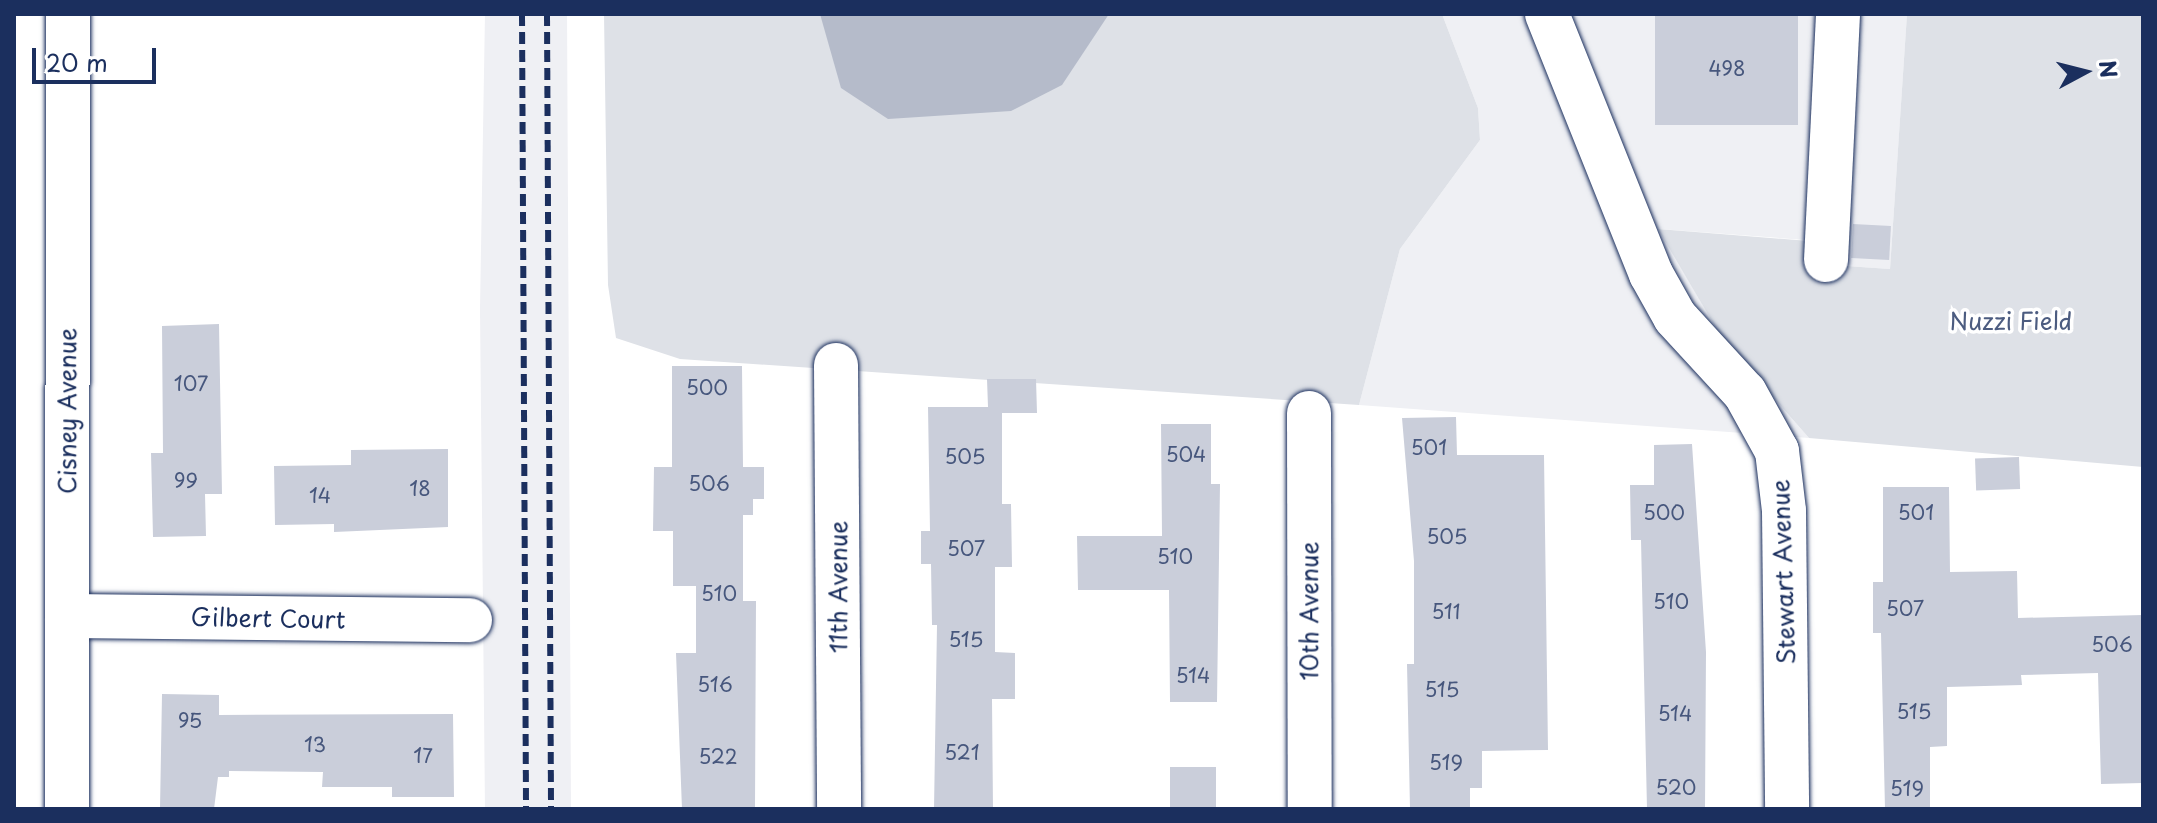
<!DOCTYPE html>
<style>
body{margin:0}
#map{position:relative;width:2157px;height:823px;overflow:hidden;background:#fff;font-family:"Playpen Sans",sans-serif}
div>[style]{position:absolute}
.built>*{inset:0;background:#eff0f4}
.green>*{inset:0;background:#dee1e7}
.water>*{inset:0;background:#b5bbca}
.building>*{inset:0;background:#caceda;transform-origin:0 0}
.roads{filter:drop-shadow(0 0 2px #1b2f5e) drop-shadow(0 0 2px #1b2f5e)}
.minor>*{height:44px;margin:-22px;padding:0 22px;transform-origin:22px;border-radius:22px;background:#fff}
.rail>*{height:6px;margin-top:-3px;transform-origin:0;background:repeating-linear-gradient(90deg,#1b2f5e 0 12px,transparent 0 18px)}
span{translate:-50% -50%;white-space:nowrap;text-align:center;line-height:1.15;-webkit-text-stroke:7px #fff;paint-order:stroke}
.number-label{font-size:20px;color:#47577d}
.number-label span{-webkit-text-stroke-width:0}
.park-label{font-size:24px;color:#4c5c80}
.street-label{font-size:24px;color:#1b2f5e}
.frame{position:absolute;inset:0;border:16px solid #1b2f5e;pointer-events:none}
.north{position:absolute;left:2045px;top:32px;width:80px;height:80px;-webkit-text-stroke:6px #fff;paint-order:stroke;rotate:83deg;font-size:22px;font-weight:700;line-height:32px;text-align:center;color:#1b2f5e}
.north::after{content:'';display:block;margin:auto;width:28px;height:36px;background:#1b2f5e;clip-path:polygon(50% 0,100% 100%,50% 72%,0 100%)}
.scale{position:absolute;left:32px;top:48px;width:124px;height:36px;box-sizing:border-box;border:4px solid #1b2f5e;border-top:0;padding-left:10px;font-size:24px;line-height:28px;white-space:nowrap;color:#1b2f5e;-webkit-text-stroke:6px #fff;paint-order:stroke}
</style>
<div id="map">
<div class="built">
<i style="clip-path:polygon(485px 14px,567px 14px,571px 809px,485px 809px,480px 309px)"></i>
<i style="clip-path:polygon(1442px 14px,1907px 14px,1890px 269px,1846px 266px,1846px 243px,1659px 229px,1723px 340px,1809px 438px,1359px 405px,1400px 249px,1480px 140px,1478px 108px)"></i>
</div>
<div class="green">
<i style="clip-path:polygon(604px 14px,1442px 14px,1478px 108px,1480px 140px,1400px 249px,1359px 405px,680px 359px,616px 338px,608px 285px)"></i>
<i style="clip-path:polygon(1907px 14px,2143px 14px,2143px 467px,1809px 438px,1723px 340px,1658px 229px,1846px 244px,1846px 266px,1890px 269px)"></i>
</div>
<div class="water">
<i style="clip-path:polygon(820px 14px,1109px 14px,1062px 85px,1011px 111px,888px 119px,841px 88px)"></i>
</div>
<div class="building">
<i style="left:1655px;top:14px;width:143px;height:111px"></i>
<i style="left:1853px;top:224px;width:38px;height:34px;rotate:3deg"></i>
<i style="clip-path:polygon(219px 324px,222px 494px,205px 494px,206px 536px,153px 537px,151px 453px,163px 453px,162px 326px)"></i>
<i style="clip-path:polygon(672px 366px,742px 366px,743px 467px,764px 467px,764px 499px,753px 499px,753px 515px,743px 515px,743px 601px,756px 601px,755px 809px,682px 809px,676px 653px,696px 653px,696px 586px,673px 586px,673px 531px,653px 531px,654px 467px,672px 467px)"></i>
<i style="clip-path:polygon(987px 379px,1036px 379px,1037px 413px,1002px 413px,1002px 504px,1011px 504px,1012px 567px,995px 567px,995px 652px,1015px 653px,1015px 699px,992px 699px,993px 809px,934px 809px,937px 625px,932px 625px,931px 564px,921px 564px,921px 531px,930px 531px,928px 407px,988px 407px)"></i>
<i style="clip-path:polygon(1456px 417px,1457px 455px,1544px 455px,1548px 750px,1482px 751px,1482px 788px,1470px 788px,1470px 809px,1410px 809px,1407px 664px,1414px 664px,1414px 561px,1402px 418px)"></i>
<i style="clip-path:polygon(1161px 424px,1211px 424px,1211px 484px,1220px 484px,1217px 702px,1170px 702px,1169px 590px,1078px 590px,1077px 536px,1162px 536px)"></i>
<i style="clip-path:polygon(1692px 444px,1706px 652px,1705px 809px,1647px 809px,1641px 540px,1631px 540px,1630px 485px,1654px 485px,1654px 445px)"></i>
<i style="clip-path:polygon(448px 449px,448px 527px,334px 532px,334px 524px,275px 525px,274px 466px,351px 465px,351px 450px)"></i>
<i style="left:2019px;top:457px;width:32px;height:44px;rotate:88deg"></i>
<i style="clip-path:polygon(1883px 487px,1949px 487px,1950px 572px,2017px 571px,2018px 618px,2143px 615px,2143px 783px,2101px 784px,2098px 673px,2021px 675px,2022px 685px,1947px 687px,1947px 746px,1930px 747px,1930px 809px,1885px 809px,1881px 633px,1873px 633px,1873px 582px,1883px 582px)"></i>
<i style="clip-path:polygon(162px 694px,219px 695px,219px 715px,453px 714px,454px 797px,392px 797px,392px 787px,322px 787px,323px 772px,229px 771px,229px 777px,218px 777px,214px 809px,160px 809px)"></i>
<i style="left:1170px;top:767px;width:46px;height:42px"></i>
</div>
<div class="roads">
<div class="minor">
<i style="left:1547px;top:14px;width:280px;rotate:68.2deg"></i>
<i style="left:1651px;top:274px;width:49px;rotate:60.8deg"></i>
<i style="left:1675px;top:317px;width:103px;rotate:47.4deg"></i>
<i style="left:1745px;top:393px;width:66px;rotate:61.1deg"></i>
<i style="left:1777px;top:451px;width:60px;rotate:83.3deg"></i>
<i style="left:1784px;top:511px;width:298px;rotate:89.4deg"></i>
<i style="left:1826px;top:260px;width:246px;rotate:-87.2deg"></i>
<i style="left:836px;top:365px;width:444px;rotate:89.6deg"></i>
<i style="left:1309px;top:413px;width:396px;rotate:89.9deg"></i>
<i style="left:67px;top:616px;width:403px;rotate:0.6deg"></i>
<i style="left:67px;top:809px;width:795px;rotate:-89.93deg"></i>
</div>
</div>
<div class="rail">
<i style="left:522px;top:14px;width:795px;rotate:89.71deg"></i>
<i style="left:547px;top:14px;width:795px;rotate:89.71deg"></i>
</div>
<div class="number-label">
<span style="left:1727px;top:68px">498</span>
<span style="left:191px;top:383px">107</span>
<span style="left:707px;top:387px">500</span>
<span style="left:1429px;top:447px">501</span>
<span style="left:1186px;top:454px">504</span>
<span style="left:965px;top:456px">505</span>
<span style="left:186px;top:480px">99</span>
<span style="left:709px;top:483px">506</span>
<span style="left:420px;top:488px">18</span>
<span style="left:320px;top:495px">14</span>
<span style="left:1664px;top:512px">500</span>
<span style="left:1916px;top:512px">501</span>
<span style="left:1447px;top:536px">505</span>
<span style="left:966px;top:548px">507</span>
<span style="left:1175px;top:556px">510</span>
<span style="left:719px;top:593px">510</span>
<span style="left:1671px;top:601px">510</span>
<span style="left:1905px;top:608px">507</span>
<span style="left:1446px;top:611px">511</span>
<span style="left:966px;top:639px">515</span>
<span style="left:2112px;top:644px">506</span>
<span style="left:1193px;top:675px">514</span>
<span style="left:715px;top:684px">516</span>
<span style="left:1442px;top:689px">515</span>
<span style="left:1914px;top:711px">515</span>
<span style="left:1675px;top:713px">514</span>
<span style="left:190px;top:720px">95</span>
<span style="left:315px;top:744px">13</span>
<span style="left:962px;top:752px">521</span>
<span style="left:423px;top:755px">17</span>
<span style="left:718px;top:756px">522</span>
<span style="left:1446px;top:762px">519</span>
<span style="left:1676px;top:787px">520</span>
<span style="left:1907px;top:788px">519</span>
</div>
<div class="park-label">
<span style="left:2011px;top:321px">Nuzzi Field</span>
</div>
<div class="street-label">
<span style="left:67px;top:411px;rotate:-90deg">Cisney Avenue</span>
<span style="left:1783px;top:572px;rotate:-92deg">Stewart Avenue</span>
<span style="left:838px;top:587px;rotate:-90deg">11th Avenue</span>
<span style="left:1309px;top:611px;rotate:-90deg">10th Avenue</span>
<span style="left:268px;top:618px;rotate:1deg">Gilbert Court</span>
</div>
<div class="frame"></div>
<div class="north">N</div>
<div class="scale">20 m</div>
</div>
